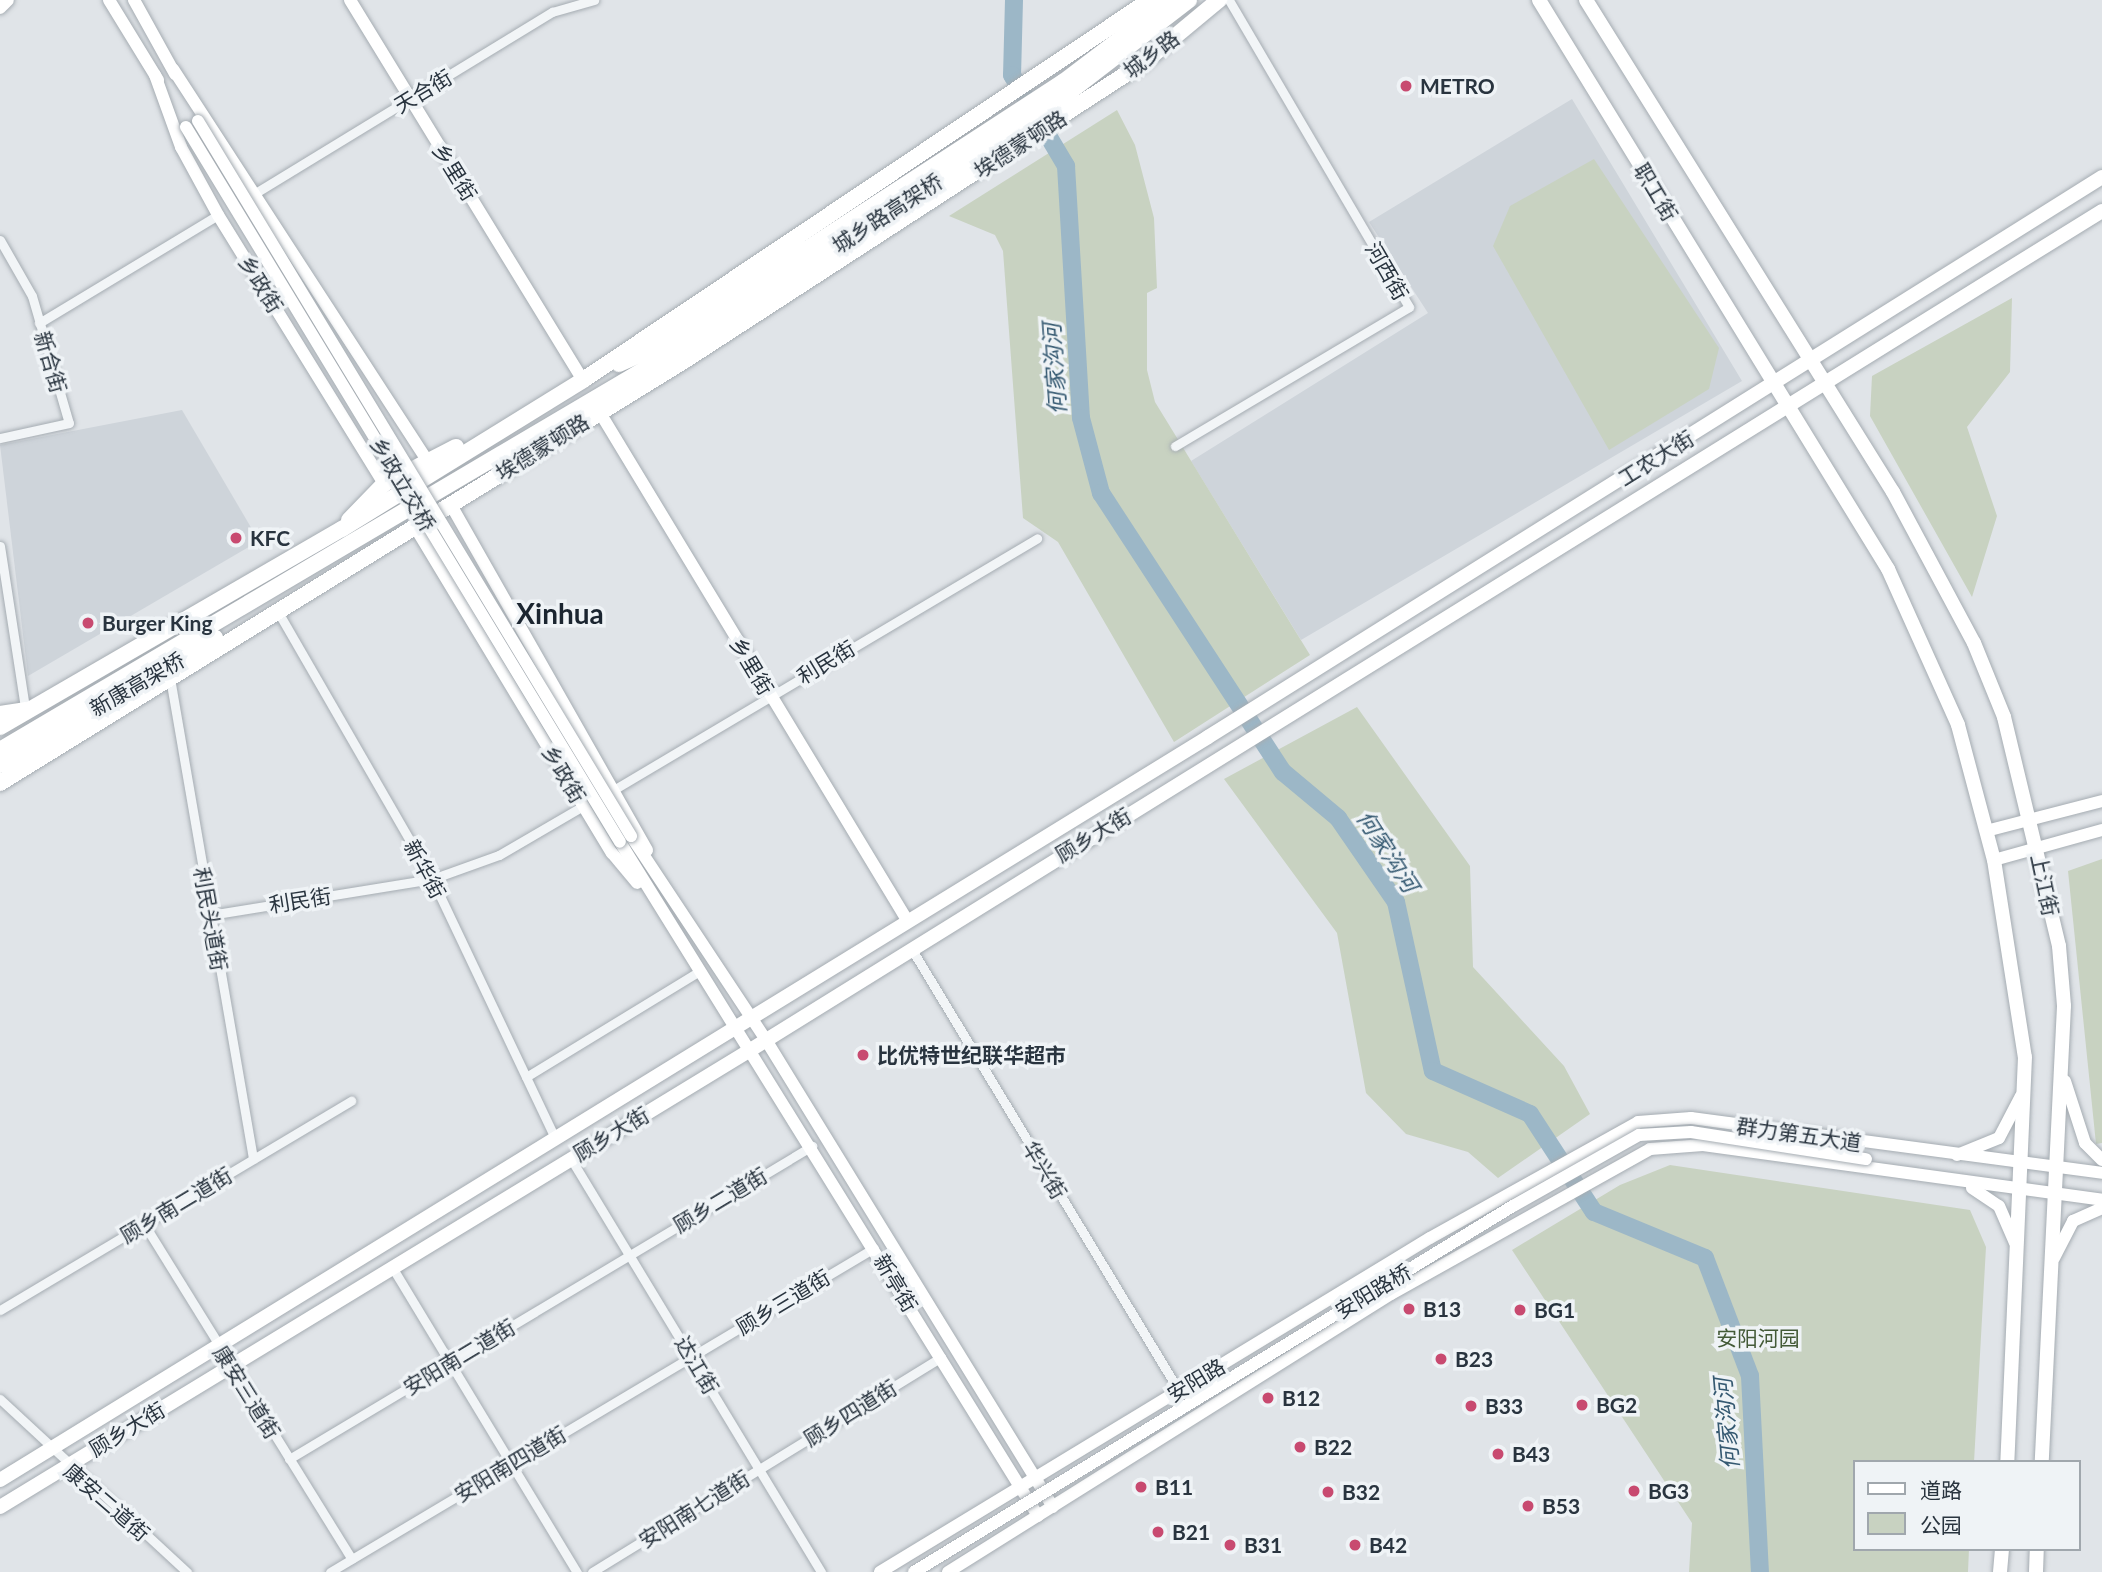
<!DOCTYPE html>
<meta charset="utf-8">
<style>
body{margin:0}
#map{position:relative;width:2102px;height:1572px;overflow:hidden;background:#e0e4e8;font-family:Lato,"Noto Sans SC",sans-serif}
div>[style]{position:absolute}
.built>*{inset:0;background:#ced4da}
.green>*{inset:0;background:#c8d2c1}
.river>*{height:18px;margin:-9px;padding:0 9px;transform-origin:9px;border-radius:9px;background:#9cb7c7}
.roads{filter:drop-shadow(0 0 2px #a5acb2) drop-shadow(0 0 2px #a5acb2)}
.street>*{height:9px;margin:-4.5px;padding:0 4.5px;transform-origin:4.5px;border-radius:4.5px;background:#f2f5f7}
.secondary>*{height:12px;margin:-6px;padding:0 6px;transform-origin:6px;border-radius:6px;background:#fff}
.primary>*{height:14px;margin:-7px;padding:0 7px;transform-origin:7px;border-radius:7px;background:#fff}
.highway>*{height:16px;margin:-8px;padding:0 8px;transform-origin:8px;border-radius:8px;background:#fff}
.bridges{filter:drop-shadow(0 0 2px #a5acb2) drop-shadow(0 0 2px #a5acb2)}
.secondary-bridge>*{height:12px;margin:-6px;padding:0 6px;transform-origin:6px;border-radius:6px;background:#fff}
.dots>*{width:19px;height:19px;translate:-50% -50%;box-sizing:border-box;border:4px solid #eff3f6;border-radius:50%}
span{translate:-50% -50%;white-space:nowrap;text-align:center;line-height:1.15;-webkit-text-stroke:7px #eff3f6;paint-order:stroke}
.street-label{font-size:21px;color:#29343f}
.poi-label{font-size:21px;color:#29343f;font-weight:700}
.left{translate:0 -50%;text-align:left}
.park-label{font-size:21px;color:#435a37}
.water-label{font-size:23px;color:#355971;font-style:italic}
.district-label{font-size:28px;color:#1b2530;font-weight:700}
.legend{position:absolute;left:1853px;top:1460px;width:228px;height:91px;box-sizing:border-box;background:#eff3f6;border:2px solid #a0a7ad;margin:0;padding:9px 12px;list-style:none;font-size:21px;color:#29343f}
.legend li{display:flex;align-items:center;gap:14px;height:35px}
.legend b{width:35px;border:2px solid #a0a7ad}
</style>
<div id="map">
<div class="built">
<i style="clip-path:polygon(1572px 99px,1742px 381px,1301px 640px,1191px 461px,1428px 313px,1369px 222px)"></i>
<i style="clip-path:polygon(182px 410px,259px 541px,28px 676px,0 445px)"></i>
</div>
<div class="green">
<i style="clip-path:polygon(1117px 110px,1135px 145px,1154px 218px,1157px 288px,1147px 293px,1147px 370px,1155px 402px,1310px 655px,1174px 742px,1058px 542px,1023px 518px,1003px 251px,995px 235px,949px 216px)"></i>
<i style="clip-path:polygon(1594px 159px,1719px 348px,1709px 389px,1609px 450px,1493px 246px,1510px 206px)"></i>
<i style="clip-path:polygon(2012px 298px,2010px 372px,1967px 427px,1997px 516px,1972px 597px,1870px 416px,1872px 376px)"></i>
<i style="clip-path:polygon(1357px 707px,1470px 866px,1473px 967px,1564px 1066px,1590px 1114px,1498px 1178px,1468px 1152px,1406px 1134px,1366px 1093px,1337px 933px,1224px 779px)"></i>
<i style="clip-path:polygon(2102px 859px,2102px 1143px,2096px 1144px,2068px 871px)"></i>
<i style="clip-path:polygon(1670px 1165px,1970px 1210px,1986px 1247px,1974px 1462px,1855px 1462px,1855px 1549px,1969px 1549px,1968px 1572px,1689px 1572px,1692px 1523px,1512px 1250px,1620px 1185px)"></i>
</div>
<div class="river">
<i style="left:1014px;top:0;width:75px;rotate:91.5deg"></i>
<i style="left:1012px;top:75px;width:106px;rotate:59.3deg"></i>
<i style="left:1066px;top:166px;width:252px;rotate:86.6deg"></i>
<i style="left:1081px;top:418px;width:78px;rotate:75.1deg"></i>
<i style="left:1101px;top:493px;width:333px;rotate:56.9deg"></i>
<i style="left:1283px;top:772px;width:72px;rotate:39.9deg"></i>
<i style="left:1338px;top:818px;width:102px;rotate:55.4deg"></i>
<i style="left:1396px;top:902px;width:173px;rotate:77.7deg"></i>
<i style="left:1433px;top:1071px;width:106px;rotate:23.9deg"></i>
<i style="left:1530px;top:1114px;width:117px;rotate:56.9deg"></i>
<i style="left:1594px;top:1212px;width:120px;rotate:22.5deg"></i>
<i style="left:1705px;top:1258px;width:126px;rotate:69.1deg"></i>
<i style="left:1750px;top:1376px;width:196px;rotate:87.1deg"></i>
</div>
<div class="roads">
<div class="street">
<i style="left:257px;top:192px;width:346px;rotate:-31.4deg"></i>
<i style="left:552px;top:12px;width:44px;rotate:-15.9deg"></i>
<i style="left:0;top:240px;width:64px;rotate:60.3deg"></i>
<i style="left:32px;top:296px;width:132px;rotate:73.8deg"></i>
<i style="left:69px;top:423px;width:71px;rotate:167.7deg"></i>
<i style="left:39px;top:323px;width:209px;rotate:-31.1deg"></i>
<i style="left:1175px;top:446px;width:272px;rotate:-30.7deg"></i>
<i style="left:1409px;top:307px;width:356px;rotate:-120.4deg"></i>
<i style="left:0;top:546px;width:164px;rotate:81.2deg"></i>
<i style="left:278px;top:612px;width:308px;rotate:60deg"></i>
<i style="left:432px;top:879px;width:284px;rotate:64.6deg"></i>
<i style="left:170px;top:678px;width:488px;rotate:80.2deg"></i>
<i style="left:615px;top:789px;width:491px;rotate:-30.7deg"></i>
<i style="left:210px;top:915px;width:225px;rotate:-9.2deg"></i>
<i style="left:432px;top:879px;width:71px;rotate:-19.7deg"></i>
<i style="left:499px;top:855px;width:97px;rotate:-30.3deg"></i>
<i style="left:911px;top:948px;width:518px;rotate:58.83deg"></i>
<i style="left:526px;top:1077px;width:202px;rotate:-31.4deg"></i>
<i style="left:571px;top:1159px;width:483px;rotate:58.8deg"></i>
<i style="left:144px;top:1224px;width:394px;rotate:58.2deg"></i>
<i style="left:392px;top:1267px;width:357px;rotate:58.8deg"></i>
<i style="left:0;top:1310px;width:409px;rotate:-30.8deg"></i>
<i style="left:0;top:1399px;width:255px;rotate:42.8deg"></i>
<i style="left:289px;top:1459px;width:610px;rotate:-30.9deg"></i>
<i style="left:330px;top:1572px;width:633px;rotate:-30.78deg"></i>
<i style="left:592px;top:1572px;width:410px;rotate:-31.6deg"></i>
</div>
<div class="secondary">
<i style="left:109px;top:0;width:94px;rotate:58.5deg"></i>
<i style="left:134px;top:0;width:85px;rotate:61deg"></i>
<i style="left:350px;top:0;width:446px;rotate:58.5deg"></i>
<i style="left:0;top:8px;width:11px;rotate:-45deg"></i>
<i style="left:173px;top:69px;width:464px;rotate:57deg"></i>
<i style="left:155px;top:75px;width:77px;rotate:70.1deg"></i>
<i style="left:181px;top:147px;width:77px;rotate:61.4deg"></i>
<i style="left:218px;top:215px;width:316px;rotate:58.3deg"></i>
<i style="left:599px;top:411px;width:595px;rotate:58.82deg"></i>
<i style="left:451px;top:505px;width:397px;rotate:60.4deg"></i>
<i style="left:415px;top:527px;width:381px;rotate:58.9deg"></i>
<i style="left:612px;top:853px;width:39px;rotate:50deg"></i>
<i style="left:0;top:712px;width:25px;rotate:-9deg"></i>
<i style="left:1986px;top:831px;width:120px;rotate:-14.5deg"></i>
<i style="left:631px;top:836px;width:245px;rotate:56.5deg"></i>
<i style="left:766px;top:1040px;width:548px;rotate:58.43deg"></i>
<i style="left:620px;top:842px;width:793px;rotate:58.19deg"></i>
<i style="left:1994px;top:860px;width:112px;rotate:-15.5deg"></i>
<i style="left:2065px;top:1081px;width:65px;rotate:72.1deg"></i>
<i style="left:2085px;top:1143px;width:24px;rotate:45deg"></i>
<i style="left:1957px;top:1155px;width:45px;rotate:-22deg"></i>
<i style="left:1999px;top:1138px;width:47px;rotate:-62.4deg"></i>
<i style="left:1972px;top:1188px;width:32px;rotate:34deg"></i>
<i style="left:1999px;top:1206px;width:40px;rotate:66.6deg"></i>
<i style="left:2054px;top:1258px;width:42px;rotate:-62.8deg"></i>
<i style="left:2073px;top:1221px;width:32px;rotate:-24deg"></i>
<i style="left:880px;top:1572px;width:643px;rotate:-31.27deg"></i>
<i style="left:1430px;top:1238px;width:238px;rotate:-29.1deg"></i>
<i style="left:1638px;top:1122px;width:53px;rotate:-4.3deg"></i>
<i style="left:1691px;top:1118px;width:415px;rotate:7.6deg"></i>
<i style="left:948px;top:1572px;width:523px;rotate:-32.11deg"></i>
<i style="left:1391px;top:1294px;width:297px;rotate:-29.2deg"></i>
<i style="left:1650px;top:1149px;width:53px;rotate:-4.3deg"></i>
<i style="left:1703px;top:1145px;width:403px;rotate:7.8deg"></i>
</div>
<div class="primary">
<i style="left:1539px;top:0;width:668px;rotate:58.48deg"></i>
<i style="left:1888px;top:569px;width:171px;rotate:65.8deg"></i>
<i style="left:1958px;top:725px;width:140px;rotate:75.1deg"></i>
<i style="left:1994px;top:860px;width:199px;rotate:81.1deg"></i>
<i style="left:2025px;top:1057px;width:405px;rotate:92.5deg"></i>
<i style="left:1586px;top:0;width:580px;rotate:58.04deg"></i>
<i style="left:1893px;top:492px;width:171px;rotate:61.8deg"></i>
<i style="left:1974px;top:643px;width:80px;rotate:67.9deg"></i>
<i style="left:2004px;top:717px;width:236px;rotate:76.5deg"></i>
<i style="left:2059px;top:946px;width:60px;rotate:85.2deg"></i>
<i style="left:2064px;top:1006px;width:457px;rotate:92.8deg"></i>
<i style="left:0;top:1480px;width:1418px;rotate:-31.59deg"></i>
<i style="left:1208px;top:737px;width:1055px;rotate:-32.06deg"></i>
<i style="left:0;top:1507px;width:880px;rotate:-31.34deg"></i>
<i style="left:752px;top:1049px;width:1589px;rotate:-31.83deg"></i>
<i style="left:2000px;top:1572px;width:23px;rotate:-85deg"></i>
<i style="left:2036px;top:1572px;width:23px;rotate:-88deg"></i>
</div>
<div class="highway">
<i style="left:619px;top:364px;width:37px;rotate:-24deg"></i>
<i style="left:653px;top:349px;width:489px;rotate:-33.1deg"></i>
<i style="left:1063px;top:82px;width:136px;rotate:-37.2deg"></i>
<i style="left:349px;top:520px;width:50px;rotate:-45.8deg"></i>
<i style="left:384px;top:484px;width:81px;rotate:-27.2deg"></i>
<i style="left:0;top:727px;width:395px;rotate:-30.1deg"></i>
<i style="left:342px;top:529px;width:283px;rotate:-31.7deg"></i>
<i style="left:583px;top:380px;width:683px;rotate:-33.83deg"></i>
<i style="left:0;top:750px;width:792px;rotate:-30.58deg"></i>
<i style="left:682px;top:347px;width:466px;rotate:-33.3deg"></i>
<i style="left:1071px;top:91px;width:149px;rotate:-37.6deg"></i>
<i style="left:0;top:765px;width:250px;rotate:-30.6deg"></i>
<i style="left:0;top:783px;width:807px;rotate:-31.68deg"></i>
<i style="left:687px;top:359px;width:544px;rotate:-32.99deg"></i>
<i style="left:1143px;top:63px;width:99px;rotate:-39.7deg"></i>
</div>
</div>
<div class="bridges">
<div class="secondary-bridge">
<i style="left:198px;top:121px;width:836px;rotate:58.8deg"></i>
<i style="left:186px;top:127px;width:836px;rotate:58.74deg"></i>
<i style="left:914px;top:1572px;width:702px;rotate:-31.43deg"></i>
<i style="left:1513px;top:1206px;width:145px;rotate:-29.4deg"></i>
<i style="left:1639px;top:1135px;width:52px;rotate:-3.3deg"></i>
<i style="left:1691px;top:1132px;width:177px;rotate:8.8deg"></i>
</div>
</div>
<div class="dots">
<i style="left:1406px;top:86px;background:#c84a70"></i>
<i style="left:236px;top:538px;background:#c84a70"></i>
<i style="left:88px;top:623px;background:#c84a70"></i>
<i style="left:863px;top:1055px;background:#c84a70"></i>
<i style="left:1409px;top:1309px;background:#c84a70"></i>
<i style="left:1520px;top:1310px;background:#c84a70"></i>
<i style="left:1441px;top:1359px;background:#c84a70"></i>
<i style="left:1268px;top:1398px;background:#c84a70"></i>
<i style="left:1582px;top:1405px;background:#c84a70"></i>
<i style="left:1471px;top:1406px;background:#c84a70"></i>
<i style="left:1300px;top:1447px;background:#c84a70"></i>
<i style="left:1498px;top:1454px;background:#c84a70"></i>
<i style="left:1141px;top:1487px;background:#c84a70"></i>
<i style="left:1634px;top:1491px;background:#c84a70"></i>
<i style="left:1328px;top:1492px;background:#c84a70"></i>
<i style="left:1528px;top:1506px;background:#c84a70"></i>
<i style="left:1158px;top:1532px;background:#c84a70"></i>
<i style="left:1230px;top:1545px;background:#c84a70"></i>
<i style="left:1355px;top:1545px;background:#c84a70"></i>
</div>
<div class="street-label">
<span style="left:1151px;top:54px;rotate:-37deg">城乡路</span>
<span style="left:423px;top:91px;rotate:-31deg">天合街</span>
<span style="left:1020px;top:144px;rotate:-33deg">埃德蒙顿路</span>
<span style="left:455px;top:172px;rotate:58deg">乡里街</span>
<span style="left:1656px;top:192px;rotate:59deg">职工街</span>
<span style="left:887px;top:213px;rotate:-33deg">城乡路高架桥</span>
<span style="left:1387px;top:271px;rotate:60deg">河西街</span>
<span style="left:261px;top:284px;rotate:58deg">乡政街</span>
<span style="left:51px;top:362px;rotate:74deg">新合街</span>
<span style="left:542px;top:447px;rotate:-32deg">埃德蒙顿路</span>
<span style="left:1656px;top:458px;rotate:-32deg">工农大街</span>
<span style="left:403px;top:484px;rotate:59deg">乡政立交桥</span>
<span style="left:826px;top:662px;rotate:-31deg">利民街</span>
<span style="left:752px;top:666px;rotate:59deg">乡里街</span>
<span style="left:137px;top:684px;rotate:-30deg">新康高架桥</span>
<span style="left:564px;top:774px;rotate:59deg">乡政街</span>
<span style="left:1093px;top:835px;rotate:-31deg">顾乡大街</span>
<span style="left:425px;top:869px;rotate:62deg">新华街</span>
<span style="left:2045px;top:885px;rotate:78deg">上江街</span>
<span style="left:300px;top:900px;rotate:-9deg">利民街</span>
<span style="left:211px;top:919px;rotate:80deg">利民头道街</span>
<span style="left:611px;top:1134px;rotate:-31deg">顾乡大街</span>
<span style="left:1799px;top:1134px;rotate:8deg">群力第五大道</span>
<span style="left:1045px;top:1170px;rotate:59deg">华兴街</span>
<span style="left:720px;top:1200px;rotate:-31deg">顾乡二道街</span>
<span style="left:176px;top:1205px;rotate:-31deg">顾乡南二道街</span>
<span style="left:896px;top:1283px;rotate:59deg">新亭街</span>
<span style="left:1373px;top:1291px;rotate:-31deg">安阳路桥</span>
<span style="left:783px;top:1302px;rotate:-31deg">顾乡三道街</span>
<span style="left:459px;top:1357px;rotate:-31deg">安阳南二道街</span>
<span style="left:697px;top:1365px;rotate:59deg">达江街</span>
<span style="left:1196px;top:1380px;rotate:-31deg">安阳路</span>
<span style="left:247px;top:1392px;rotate:58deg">康安三道街</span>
<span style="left:850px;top:1413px;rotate:-32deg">顾乡四道街</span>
<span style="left:127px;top:1429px;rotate:-31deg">顾乡大街</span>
<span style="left:510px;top:1464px;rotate:-31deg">安阳南四道街</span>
<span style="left:107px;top:1502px;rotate:41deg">康安二道街</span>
<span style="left:694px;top:1509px;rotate:-32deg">安阳南七道街</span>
</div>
<div class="poi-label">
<span class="left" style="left:1420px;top:86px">METRO</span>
<span class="left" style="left:250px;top:538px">KFC</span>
<span class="left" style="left:102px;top:623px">Burger King</span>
<span class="left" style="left:877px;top:1055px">比优特世纪联华超市</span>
<span class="left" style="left:1423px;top:1309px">B13</span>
<span class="left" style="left:1534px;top:1310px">BG1</span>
<span class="left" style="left:1455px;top:1359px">B23</span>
<span class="left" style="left:1282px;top:1398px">B12</span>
<span class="left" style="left:1596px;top:1405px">BG2</span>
<span class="left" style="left:1485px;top:1406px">B33</span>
<span class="left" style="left:1314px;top:1447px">B22</span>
<span class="left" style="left:1512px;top:1454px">B43</span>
<span class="left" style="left:1155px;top:1487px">B11</span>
<span class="left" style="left:1648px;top:1491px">BG3</span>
<span class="left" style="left:1342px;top:1492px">B32</span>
<span class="left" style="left:1542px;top:1506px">B53</span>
<span class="left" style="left:1172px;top:1532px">B21</span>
<span class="left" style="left:1244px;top:1545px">B31</span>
<span class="left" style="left:1369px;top:1545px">B42</span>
</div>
<div class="park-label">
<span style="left:1758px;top:1338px">安阳河园</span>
</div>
<div class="water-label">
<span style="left:1054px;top:369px;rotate:-94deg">何家沟河</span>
<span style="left:1388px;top:851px;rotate:57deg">何家沟河</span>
<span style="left:1726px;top:1424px;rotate:-95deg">何家沟河</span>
</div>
<div class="district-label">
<span style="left:560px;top:613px">Xinhua</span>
</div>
<ul class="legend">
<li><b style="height:9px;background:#fff"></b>道路</li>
<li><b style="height:19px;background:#c8d2c1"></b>公园</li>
</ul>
</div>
